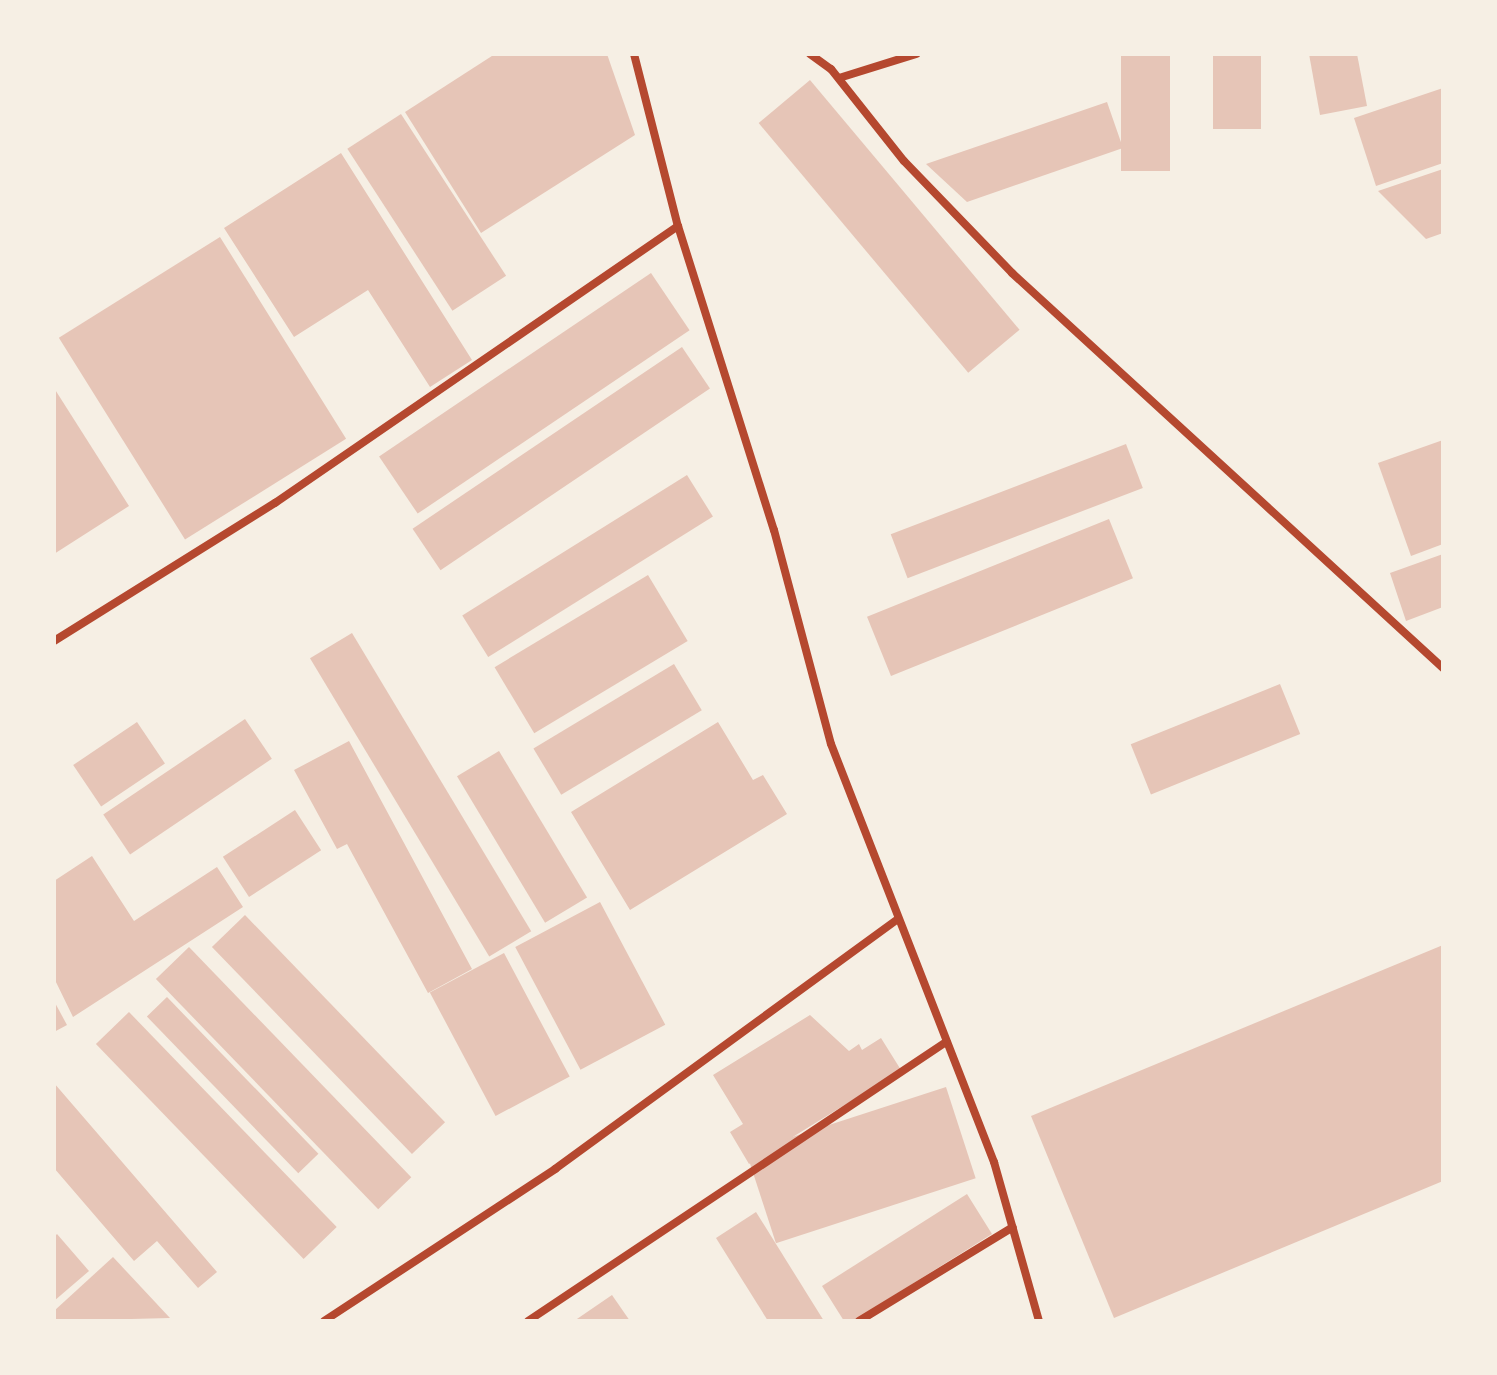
<!DOCTYPE html>
<style>
body{margin:0}
#map{position:relative;width:1497px;height:1375px;overflow:hidden;background:#f6efe4;font-family:Commissioner,sans-serif}
div>[style]{position:absolute}
.building>*{inset:0;background:#e6c5b7;transform-origin:0 0}
.minor>*{height:8px;margin:-4px;padding:0 4px;transform-origin:4px;border-radius:4px;background:#b5482f}
span{translate:-50% -50%;white-space:nowrap;text-align:center;line-height:1.15;-webkit-text-stroke:8px #f6efe4;paint-order:stroke}
.frame{position:absolute;inset:0;border:56px solid #f6efe4;pointer-events:none}
</style>
<div id="map">
<div class="building">
<i style="clip-path:polygon(495px 54px,607px 54px,635px 135px,481px 233px,405px 112px)"></i>
<i style="left:1121px;top:54px;width:49px;height:117px"></i>
<i style="left:1213px;top:54px;width:48px;height:75px"></i>
<i style="clip-path:polygon(1309px 54px,1357px 54px,1367px 106px,1320px 115px)"></i>
<i style="left:810px;top:80px;width:326px;height:67px;rotate:50deg"></i>
<i style="clip-path:polygon(1443px 88px,1443px 163px,1376px 186px,1354px 118px)"></i>
<i style="clip-path:polygon(1107px 102px,1123px 148px,967px 202px,926px 164px)"></i>
<i style="left:401px;top:114px;width:193px;height:64px;rotate:57deg"></i>
<i style="clip-path:polygon(341px 153px,472px 360px,430px 387px,368px 290px,294px 337px,224px 228px)"></i>
<i style="clip-path:polygon(1443px 169px,1443px 233px,1426px 239px,1378px 191px)"></i>
<i style="left:220px;top:237px;width:238px;height:190px;rotate:58deg"></i>
<i style="left:651px;top:273px;width:69px;height:328px;rotate:56deg"></i>
<i style="left:682px;top:347px;width:50px;height:325px;rotate:56deg"></i>
<i style="clip-path:polygon(54px 388px,129px 506px,54px 554px)"></i>
<i style="clip-path:polygon(1443px 440px,1443px 544px,1411px 556px,1378px 463px)"></i>
<i style="left:1126px;top:444px;width:47px;height:252px;rotate:69deg"></i>
<i style="left:687px;top:475px;width:49px;height:265px;rotate:58deg"></i>
<i style="left:1109px;top:519px;width:64px;height:261px;rotate:68deg"></i>
<i style="clip-path:polygon(1443px 554px,1443px 607px,1406px 621px,1390px 573px)"></i>
<i style="left:648px;top:575px;width:77px;height:179px;rotate:59deg"></i>
<i style="left:352px;top:633px;width:348px;height:49px;rotate:59deg"></i>
<i style="left:674px;top:664px;width:54px;height:164px;rotate:59deg"></i>
<i style="left:1280px;top:684px;width:54px;height:161px;rotate:68deg"></i>
<i style="left:245px;top:719px;width:48px;height:171px;rotate:56deg"></i>
<i style="left:137px;top:722px;width:50px;height:77px;rotate:56deg"></i>
<i style="clip-path:polygon(718px 722px,753px 780px,763px 775px,787px 814px,630px 910px,571px 812px)"></i>
<i style="clip-path:polygon(349px 741px,472px 969px,428px 993px,347px 844px,337px 849px,294px 770px)"></i>
<i style="left:499px;top:751px;width:171px;height:49px;rotate:59deg"></i>
<i style="left:295px;top:810px;width:48px;height:86px;rotate:57deg"></i>
<i style="clip-path:polygon(92px 856px,134px 921px,217px 867px,243px 907px,73px 1017px,54px 978px,54px 881px)"></i>
<i style="left:600px;top:902px;width:139px;height:96px;rotate:62deg"></i>
<i style="left:245px;top:915px;width:288px;height:46px;rotate:46deg"></i>
<i style="clip-path:polygon(1443px 945px,1443px 1181px,1114px 1318px,1031px 1116px)"></i>
<i style="left:189px;top:947px;width:320px;height:46px;rotate:46deg"></i>
<i style="left:504px;top:953px;width:140px;height:84px;rotate:62deg"></i>
<i style="left:167px;top:997px;width:218px;height:28px;rotate:46deg"></i>
<i style="clip-path:polygon(54px 1001px,67px 1025px,54px 1032px)"></i>
<i style="left:129px;top:1012px;width:299px;height:46px;rotate:46deg"></i>
<i style="clip-path:polygon(810px 1015px,849px 1051px,859px 1044px,862px 1050px,881px 1038px,901px 1070px,749px 1164px,730px 1132px,743px 1124px,713px 1075px)"></i>
<i style="clip-path:polygon(54px 1083px,217px 1272px,198px 1288px,157px 1241px,134px 1261px,54px 1168px)"></i>
<i style="left:946px;top:1087px;width:96px;height:210px;rotate:72deg"></i>
<i style="clip-path:polygon(967px 1194px,992px 1234px,853px 1321px,844px 1321px,822px 1286px)"></i>
<i style="clip-path:polygon(756px 1212px,824px 1321px,768px 1321px,716px 1238px)"></i>
<i style="clip-path:polygon(57px 1234px,89px 1271px,54px 1301px,54px 1237px)"></i>
<i style="clip-path:polygon(113px 1257px,170px 1318px,54px 1321px,54px 1311px)"></i>
<i style="clip-path:polygon(612px 1295px,630px 1321px,574px 1321px)"></i>
</div>
<div class="minor">
<i style="left:634px;top:54px;width:178px;rotate:75.7deg"></i>
<i style="left:678px;top:226px;width:319px;rotate:72.5deg"></i>
<i style="left:774px;top:530px;width:221px;rotate:75.1deg"></i>
<i style="left:831px;top:744px;width:449px;rotate:68.7deg"></i>
<i style="left:994px;top:1162px;width:165px;rotate:74.2deg"></i>
<i style="left:810px;top:54px;width:26px;rotate:36deg"></i>
<i style="left:831px;top:69px;width:117px;rotate:51.6deg"></i>
<i style="left:904px;top:161px;width:156px;rotate:46deg"></i>
<i style="left:1012px;top:273px;width:585px;rotate:42.5deg"></i>
<i style="left:839px;top:78px;width:81px;rotate:-17.3deg"></i>
<i style="left:54px;top:641px;width:261px;rotate:-32deg"></i>
<i style="left:275px;top:503px;width:489px;rotate:-34.5deg"></i>
<i style="left:324px;top:1321px;width:277px;rotate:-33.3deg"></i>
<i style="left:555px;top:1169px;width:422px;rotate:-36.1deg"></i>
<i style="left:528px;top:1321px;width:503px;rotate:-33.72deg"></i>
<i style="left:859px;top:1321px;width:180px;rotate:-31.4deg"></i>
</div>
<div class="frame"></div>
</div>
